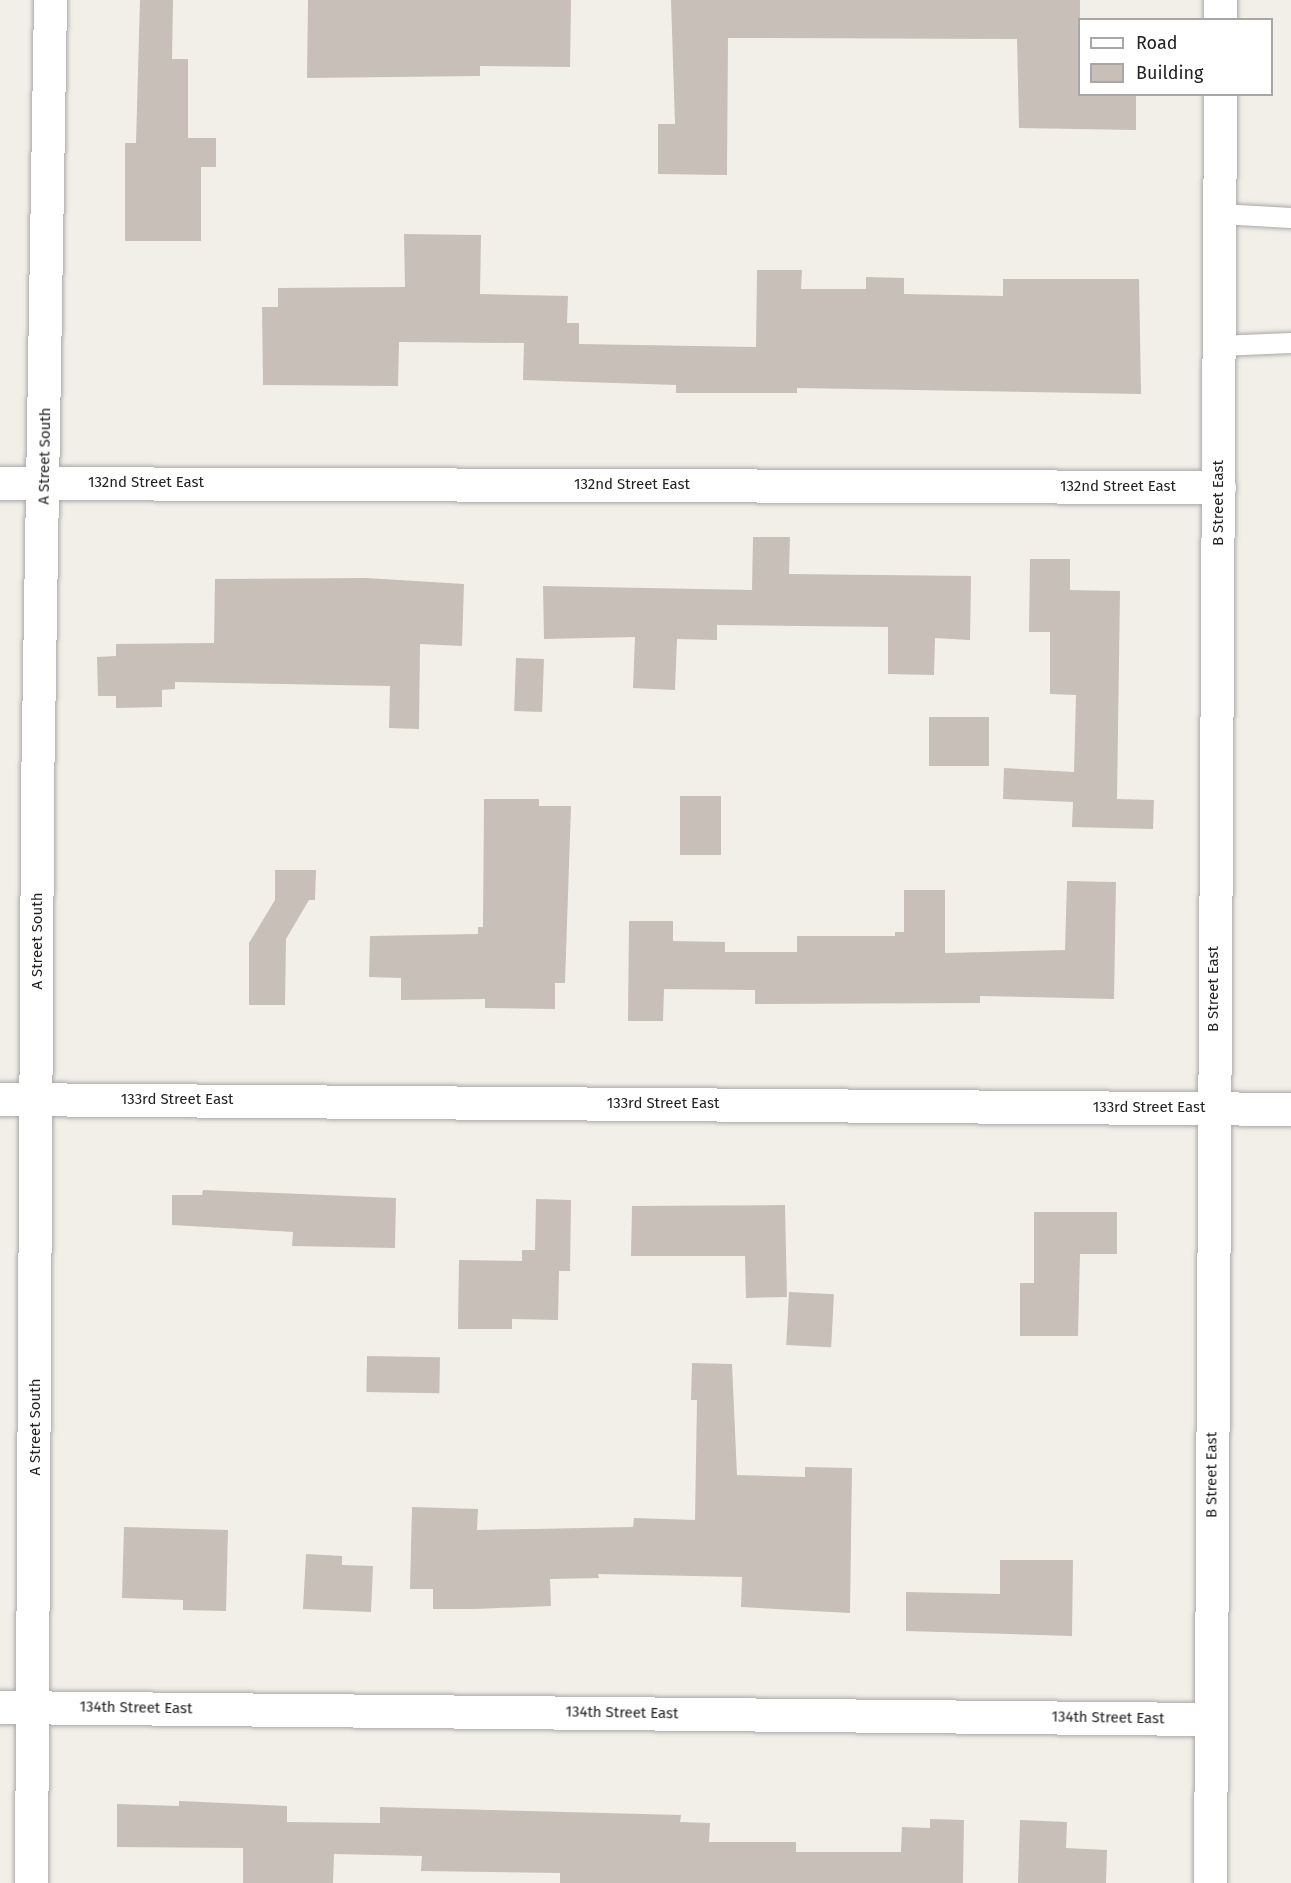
<!DOCTYPE html>
<style>
body{margin:0}
#map{position:relative;width:1291px;height:1883px;overflow:hidden;background:#f2efe9;font-family:"Fira Sans",sans-serif}
div>[style]{position:absolute}
.building>*{inset:0;background:#c7bfb8;transform-origin:0 0}
.roads{filter:drop-shadow(0 0 2px #a9a9a9) drop-shadow(0 0 2px #a9a9a9)}
.lane>*{height:20px;margin:-10px;padding:0 10px;transform-origin:10px;border-radius:10px;background:#fff}
.street>*{height:33px;margin:-16.5px;padding:0 16.5px;transform-origin:16.5px;border-radius:16.5px;background:#fff}
span{translate:-50% -50%;white-space:nowrap;text-align:center;line-height:1.15;-webkit-text-stroke:6px #fff;paint-order:stroke}
.street-label{font-size:15px;color:#222}
.legend{position:absolute;left:1078px;top:18px;width:195px;height:78px;box-sizing:border-box;background:#fff;border:2px solid #a7a7a7;margin:0;padding:8px 10px;list-style:none;font-size:18px;color:#222}
.legend li{display:flex;align-items:center;gap:12px;height:30px}
.legend b{width:30px;border:2px solid #a7a7a7}
</style>
<div id="map">
<div class="building">
<i style="clip-path:polygon(140px 0,173px 0,172px 59px,188px 59px,188px 138px,216px 138px,216px 167px,201px 167px,201px 241px,125px 241px,125px 143px,136px 143px)"></i>
<i style="clip-path:polygon(308px 0,571px 0,570px 67px,480px 66px,480px 76px,307px 78px)"></i>
<i style="clip-path:polygon(671px 0,1080px 0,1080px 94px,1136px 94px,1136px 130px,1019px 128px,1017px 39px,728px 38px,727px 175px,658px 174px,658px 124px,675px 124px)"></i>
<i style="clip-path:polygon(404px 234px,481px 235px,480px 294px,568px 296px,567px 323px,579px 323px,579px 344px,756px 347px,757px 270px,802px 270px,801px 289px,866px 289px,866px 277px,904px 278px,904px 294px,1003px 296px,1003px 279px,1139px 279px,1141px 394px,797px 388px,797px 393px,676px 393px,676px 385px,523px 380px,524px 343px,399px 342px,398px 386px,263px 385px,262px 307px,278px 307px,278px 288px,405px 287px)"></i>
<i style="clip-path:polygon(753px 537px,790px 537px,789px 574px,971px 576px,970px 640px,935px 638px,934px 675px,888px 674px,888px 627px,717px 625px,717px 640px,677px 639px,675px 690px,633px 688px,635px 637px,544px 639px,543px 586px,752px 590px)"></i>
<i style="clip-path:polygon(1030px 559px,1070px 559px,1070px 590px,1120px 591px,1117px 799px,1154px 800px,1153px 829px,1072px 827px,1073px 802px,1003px 799px,1004px 768px,1074px 772px,1076px 695px,1050px 694px,1050px 632px,1029px 632px)"></i>
<i style="clip-path:polygon(366px 578px,464px 584px,462px 646px,420px 644px,419px 729px,389px 728px,390px 686px,175px 682px,175px 689px,162px 690px,162px 707px,116px 708px,116px 696px,98px 696px,97px 657px,116px 656px,116px 644px,214px 643px,215px 579px)"></i>
<i style="left:516px;top:658px;width:28px;height:53px;rotate:2deg"></i>
<i style="left:929px;top:717px;width:60px;height:49px"></i>
<i style="left:680px;top:796px;width:41px;height:59px"></i>
<i style="clip-path:polygon(484px 799px,539px 799px,539px 806px,571px 806px,565px 983px,555px 983px,555px 1009px,485px 1008px,485px 999px,401px 1000px,401px 978px,369px 977px,370px 936px,478px 934px,478px 927px,483px 927px)"></i>
<i style="clip-path:polygon(275px 870px,316px 870px,315px 900px,309px 900px,286px 939px,285px 1005px,249px 1005px,249px 943px,275px 900px)"></i>
<i style="clip-path:polygon(1067px 881px,1116px 882px,1114px 999px,980px 996px,980px 1003px,755px 1004px,755px 990px,664px 989px,663px 1021px,628px 1021px,629px 921px,673px 921px,673px 941px,725px 942px,725px 952px,797px 952px,797px 936px,895px 936px,895px 932px,904px 932px,904px 890px,945px 890px,945px 953px,1065px 950px)"></i>
<i style="clip-path:polygon(203px 1190px,396px 1198px,395px 1248px,292px 1246px,293px 1232px,172px 1225px,172px 1195px,202px 1195px)"></i>
<i style="clip-path:polygon(536px 1199px,571px 1200px,570px 1271px,559px 1271px,558px 1320px,512px 1319px,512px 1329px,458px 1329px,459px 1260px,522px 1261px,522px 1250px,535px 1250px)"></i>
<i style="clip-path:polygon(785px 1205px,787px 1297px,746px 1298px,745px 1256px,631px 1256px,632px 1206px)"></i>
<i style="clip-path:polygon(1034px 1212px,1117px 1212px,1117px 1254px,1080px 1254px,1078px 1336px,1020px 1336px,1020px 1283px,1034px 1283px)"></i>
<i style="left:789px;top:1292px;width:45px;height:53px;rotate:3deg"></i>
<i style="left:367px;top:1356px;width:73px;height:36px;rotate:1deg"></i>
<i style="clip-path:polygon(692px 1363px,732px 1364px,737px 1475px,805px 1477px,805px 1467px,852px 1468px,850px 1613px,741px 1607px,742px 1577px,598px 1574px,599px 1578px,550px 1579px,551px 1606px,475px 1609px,433px 1609px,433px 1589px,410px 1589px,412px 1507px,478px 1509px,477px 1530px,633px 1527px,634px 1518px,695px 1520px,697px 1400px,691px 1400px)"></i>
<i style="clip-path:polygon(124px 1527px,228px 1530px,226px 1611px,183px 1610px,183px 1600px,122px 1598px)"></i>
<i style="clip-path:polygon(306px 1554px,342px 1556px,342px 1565px,373px 1566px,371px 1612px,303px 1609px)"></i>
<i style="clip-path:polygon(1000px 1560px,1073px 1560px,1072px 1636px,906px 1631px,906px 1592px,1000px 1594px)"></i>
<i style="clip-path:polygon(179px 1801px,287px 1806px,287px 1822px,380px 1823px,380px 1807px,681px 1815px,680px 1822px,710px 1823px,709px 1842px,796px 1842px,796px 1852px,901px 1852px,902px 1827px,930px 1828px,930px 1819px,964px 1820px,963px 1883px,560px 1883px,560px 1873px,421px 1871px,422px 1856px,334px 1854px,333px 1883px,243px 1883px,243px 1848px,117px 1847px,117px 1804px,179px 1806px)"></i>
<i style="clip-path:polygon(1020px 1820px,1067px 1822px,1066px 1848px,1107px 1850px,1106px 1883px,1018px 1883px)"></i>
</div>
<div class="roads">
<div class="lane">
<i style="left:1220px;top:214px;width:71px;rotate:3.2deg"></i>
<i style="left:1219px;top:346px;width:72px;rotate:-2.4deg"></i>
</div>
<div class="street">
<i style="left:1220px;top:20px;width:20px;rotate:-90deg"></i>
<i style="left:0;top:483px;width:1219px;rotate:0.19deg"></i>
<i style="left:0;top:1099px;width:1291px;rotate:0.44deg"></i>
<i style="left:0;top:1707px;width:1211px;rotate:0.57deg"></i>
<i style="left:31px;top:1883px;width:1090px;rotate:-89.68deg"></i>
<i style="left:37px;top:793px;width:793px;rotate:-89.06deg"></i>
<i style="left:1210px;top:1883px;width:1789px;rotate:-89.68deg"></i>
</div>
</div>
<div class="street-label">
<span style="left:45px;top:456px;rotate:-89deg">A Street South</span>
<span style="left:146px;top:483px">132nd Street East</span>
<span style="left:632px;top:485px">132nd Street East</span>
<span style="left:1118px;top:487px">132nd Street East</span>
<span style="left:1219px;top:503px;rotate:-90deg">B Street East</span>
<span style="left:38px;top:941px;rotate:-90deg">A Street South</span>
<span style="left:1214px;top:989px;rotate:-90deg">B Street East</span>
<span style="left:177px;top:1100px">133rd Street East</span>
<span style="left:663px;top:1104px">133rd Street East</span>
<span style="left:1149px;top:1108px">133rd Street East</span>
<span style="left:36px;top:1427px;rotate:-90deg">A Street South</span>
<span style="left:1212px;top:1475px;rotate:-90deg">B Street East</span>
<span style="left:136px;top:1708px;rotate:1deg">134th Street East</span>
<span style="left:622px;top:1713px;rotate:1deg">134th Street East</span>
<span style="left:1108px;top:1718px;rotate:1deg">134th Street East</span>
</div>
<ul class="legend">
<li><b style="height:8px;background:#fff"></b>Road</li>
<li><b style="height:16px;background:#c7bfb8"></b>Building</li>
</ul>
</div>
